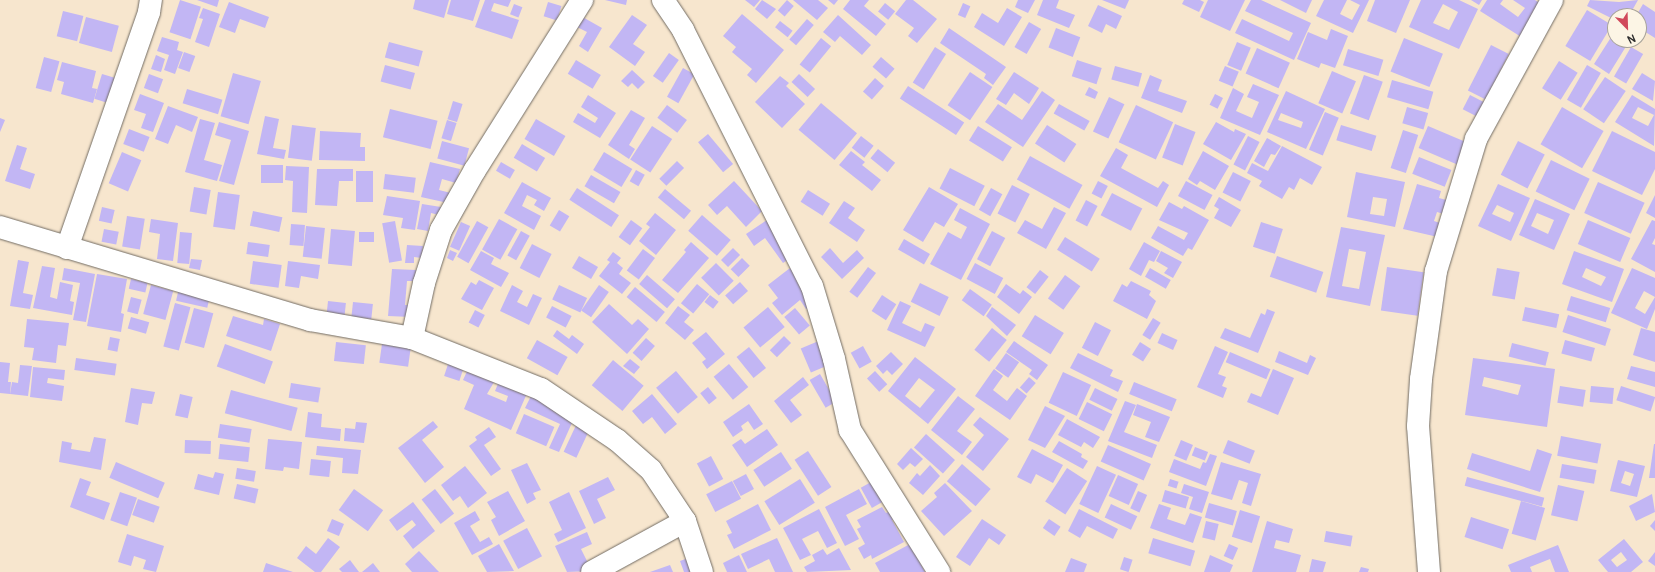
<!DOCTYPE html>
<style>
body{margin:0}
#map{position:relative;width:1655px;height:572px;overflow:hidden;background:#f7e6ce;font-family:Pangolin,sans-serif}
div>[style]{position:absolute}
.building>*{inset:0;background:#c2b6f4;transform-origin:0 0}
.roads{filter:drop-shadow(0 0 1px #726c64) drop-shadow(0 0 1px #726c64)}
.minor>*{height:22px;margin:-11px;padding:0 11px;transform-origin:11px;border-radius:11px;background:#fff}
span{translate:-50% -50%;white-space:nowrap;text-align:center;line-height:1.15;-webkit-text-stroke:3.5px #fcf5e5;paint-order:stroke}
.north{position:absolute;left:1607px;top:8px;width:40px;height:40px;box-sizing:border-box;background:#fcf5e5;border:1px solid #a8a49b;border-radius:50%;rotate:157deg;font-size:11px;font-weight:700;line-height:16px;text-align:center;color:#2b2b2b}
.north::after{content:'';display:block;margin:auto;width:14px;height:18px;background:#d1495b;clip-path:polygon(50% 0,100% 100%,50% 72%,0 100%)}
</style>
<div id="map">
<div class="building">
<i style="left:180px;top:0;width:22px;height:34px;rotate:18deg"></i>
<i style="clip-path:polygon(197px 0,219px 0,217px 7px)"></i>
<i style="clip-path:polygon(415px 0,449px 0,444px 18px,413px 9px)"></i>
<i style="clip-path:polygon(451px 0,480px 0,473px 21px,447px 14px)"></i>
<i style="clip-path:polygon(485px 0,511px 0,508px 7px,494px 3px,491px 11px,519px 20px,512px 39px,475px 27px)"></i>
<i style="clip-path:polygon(605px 0,627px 0,626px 5px)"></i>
<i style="clip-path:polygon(745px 0,760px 0,754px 7px)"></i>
<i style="clip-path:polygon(762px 0,776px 9px,767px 19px,755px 9px)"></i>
<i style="left:787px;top:0;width:9px;height:14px;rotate:41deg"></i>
<i style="clip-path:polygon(793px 0,818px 0,828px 8px,817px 20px)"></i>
<i style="clip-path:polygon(828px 0,838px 0,834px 5px)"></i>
<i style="clip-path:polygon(850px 0,869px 0,864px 6px,886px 24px,876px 36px,843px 9px)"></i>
<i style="clip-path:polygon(906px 0,913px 0,937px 19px,917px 43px,908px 36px,914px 28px,895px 14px)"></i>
<i style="clip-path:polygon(1018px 0,1035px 0,1028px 13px,1015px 7px)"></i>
<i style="clip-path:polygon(1043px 0,1059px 0,1056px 8px,1075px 15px,1069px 28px,1037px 15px)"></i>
<i style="clip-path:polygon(1102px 0,1129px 0,1125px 9px)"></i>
<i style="clip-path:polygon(1184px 0,1200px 0,1204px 2px,1199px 12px,1182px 4px)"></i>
<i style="clip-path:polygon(1208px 0,1245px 0,1230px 31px,1200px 17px)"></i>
<i style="clip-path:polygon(1251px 0,1261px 0,1311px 23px,1294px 60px,1235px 33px,1242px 19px,1289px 41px,1293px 33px,1245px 11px)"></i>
<i style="clip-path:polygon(1280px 0,1312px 0,1306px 13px)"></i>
<i style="clip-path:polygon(1324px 0,1347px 0,1340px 14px,1352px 20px,1360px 5px,1350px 0,1369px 0,1353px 33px,1316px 16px)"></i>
<i style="clip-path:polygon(1375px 0,1410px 0,1396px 33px,1367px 21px)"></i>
<i style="clip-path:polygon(evenodd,1421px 0,1459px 0,1478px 9px,1459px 49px,1409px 27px,1421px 0,1443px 4px,1458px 12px,1449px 30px,1433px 23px,1443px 4px)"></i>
<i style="clip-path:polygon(1471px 0,1482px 0,1479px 5px)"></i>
<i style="clip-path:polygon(1487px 0,1503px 0,1500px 4px,1518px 17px,1525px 8px,1513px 0,1535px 0,1547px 8px,1526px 40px,1480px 11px)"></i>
<i style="clip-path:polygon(1590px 0,1619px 2px,1638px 0,1629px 16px,1615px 16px,1615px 20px,1587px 6px)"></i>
<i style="clip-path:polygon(229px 2px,269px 17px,265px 28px,240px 19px,235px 33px,219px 27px)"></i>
<i style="left:548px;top:2px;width:14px;height:15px;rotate:17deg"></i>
<i style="left:885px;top:3px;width:13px;height:11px;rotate:39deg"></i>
<i style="left:963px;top:3px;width:8px;height:13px;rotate:23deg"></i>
<i style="left:514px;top:4px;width:9px;height:11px;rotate:21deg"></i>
<i style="clip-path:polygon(1643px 4px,1655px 12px,1655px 38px,1639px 28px,1639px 16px,1636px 16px)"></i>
<i style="clip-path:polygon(1098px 5px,1122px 16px,1116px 29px,1106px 24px,1102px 33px,1088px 26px)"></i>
<i style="clip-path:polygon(203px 8px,220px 14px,209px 47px,195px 42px,203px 19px,199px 18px)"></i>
<i style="clip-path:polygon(1007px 8px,1022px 17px,1004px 46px,974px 27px,982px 13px,998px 23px)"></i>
<i style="left:1587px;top:10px;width:29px;height:42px;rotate:31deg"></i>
<i style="left:63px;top:11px;width:21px;height:26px;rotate:14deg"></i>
<i style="clip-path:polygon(742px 14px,784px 50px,756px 83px,747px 75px,752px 69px,732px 52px,736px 47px,723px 36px)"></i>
<i style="clip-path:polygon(579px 15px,602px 28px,588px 52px,579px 46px,587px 32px,573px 25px)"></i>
<i style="clip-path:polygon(632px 15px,647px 25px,633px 44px,645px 52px,635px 66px,609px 47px)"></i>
<i style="clip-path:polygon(838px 15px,871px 45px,862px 55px,840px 36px,835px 42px,823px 32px)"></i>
<i style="left:86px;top:17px;width:34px;height:27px;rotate:15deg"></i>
<i style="left:807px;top:19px;width:9px;height:27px;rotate:41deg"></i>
<i style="left:780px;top:21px;width:16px;height:8px;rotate:38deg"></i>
<i style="left:1029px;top:22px;width:14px;height:29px;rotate:30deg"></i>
<i style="clip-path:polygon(949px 28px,1006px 67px,993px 85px,984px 78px,986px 74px,940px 43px)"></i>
<i style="left:1056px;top:28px;width:26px;height:21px;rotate:21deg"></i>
<i style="clip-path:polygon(1331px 29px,1348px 36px,1335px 68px,1321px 63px,1319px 68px,1297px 59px,1308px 32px,1327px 40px)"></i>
<i style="clip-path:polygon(1615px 31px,1615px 40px,1630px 40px,1609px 74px,1594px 64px)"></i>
<i style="clip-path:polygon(162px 37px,179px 42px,177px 50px,183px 52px,175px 74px,164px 70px,169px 55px,157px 51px)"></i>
<i style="left:821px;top:38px;width:13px;height:34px;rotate:39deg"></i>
<i style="left:1404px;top:38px;width:42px;height:36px;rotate:22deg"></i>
<i style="left:389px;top:42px;width:35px;height:16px;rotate:15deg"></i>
<i style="left:1237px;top:42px;width:15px;height:25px;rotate:23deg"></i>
<i style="left:1491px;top:45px;width:20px;height:51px;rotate:27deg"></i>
<i style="left:935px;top:47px;width:13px;height:42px;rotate:32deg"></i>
<i style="left:1631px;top:47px;width:14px;height:34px;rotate:30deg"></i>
<i style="left:1257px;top:48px;width:36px;height:28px;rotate:24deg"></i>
<i style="left:1348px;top:49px;width:37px;height:17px;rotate:17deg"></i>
<i style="left:184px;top:52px;width:12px;height:17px;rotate:20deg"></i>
<i style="left:669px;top:53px;width:12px;height:28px;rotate:35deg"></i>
<i style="clip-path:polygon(156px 55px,165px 59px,161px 72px,151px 69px)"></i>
<i style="left:44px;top:57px;width:16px;height:32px;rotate:15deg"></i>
<i style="left:881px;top:57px;width:18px;height:13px;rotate:41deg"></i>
<i style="left:576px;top:60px;width:29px;height:16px;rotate:31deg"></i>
<i style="left:1077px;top:60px;width:26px;height:17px;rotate:18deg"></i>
<i style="left:1559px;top:61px;width:22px;height:32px;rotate:32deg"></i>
<i style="clip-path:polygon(62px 62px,96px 71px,92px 88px,97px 89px,93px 103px,61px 94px,64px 82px,57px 80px)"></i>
<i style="left:385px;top:65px;width:31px;height:17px;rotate:15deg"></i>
<i style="left:1587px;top:65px;width:16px;height:40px;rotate:30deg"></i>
<i style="left:1115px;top:66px;width:28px;height:14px;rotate:15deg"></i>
<i style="left:1225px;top:66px;width:15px;height:16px;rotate:23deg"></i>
<i style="left:683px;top:68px;width:13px;height:33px;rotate:29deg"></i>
<i style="clip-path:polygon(632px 70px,645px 82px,638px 89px,632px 83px,628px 87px,621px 81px)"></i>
<i style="left:1332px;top:71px;width:26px;height:35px;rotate:23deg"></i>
<i style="left:970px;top:72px;width:27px;height:40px;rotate:34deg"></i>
<i style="clip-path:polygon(1014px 72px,1039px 88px,1029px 104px,1014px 93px,1006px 105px,996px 99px)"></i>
<i style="left:233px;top:73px;width:29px;height:45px;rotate:16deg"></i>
<i style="clip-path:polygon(1642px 73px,1655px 81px,1653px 101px,1632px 89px)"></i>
<i style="left:102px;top:74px;width:14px;height:26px;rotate:17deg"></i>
<i style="left:149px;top:74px;width:15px;height:15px;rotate:20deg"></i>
<i style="left:799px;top:74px;width:22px;height:11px;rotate:43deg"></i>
<i style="clip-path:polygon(1150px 75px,1162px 80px,1158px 91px,1187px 101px,1182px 113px,1141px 98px)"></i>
<i style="left:1364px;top:75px;width:20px;height:41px;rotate:20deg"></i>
<i style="clip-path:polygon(780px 76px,789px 83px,786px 86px,805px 104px,782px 128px,755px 102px)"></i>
<i style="left:1605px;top:77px;width:25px;height:39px;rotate:34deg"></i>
<i style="left:875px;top:78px;width:12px;height:18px;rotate:42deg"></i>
<i style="left:1392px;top:80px;width:43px;height:18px;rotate:16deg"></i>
<i style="clip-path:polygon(1253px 84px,1279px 95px,1260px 135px,1220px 118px,1233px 88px,1244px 94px,1236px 111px,1252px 118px,1259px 102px,1247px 97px)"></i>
<i style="left:908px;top:86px;width:67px;height:15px;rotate:33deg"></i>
<i style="clip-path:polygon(1089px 87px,1098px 92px,1095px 99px,1085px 95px)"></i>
<i style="left:187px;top:89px;width:37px;height:15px;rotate:17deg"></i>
<i style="clip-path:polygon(1042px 91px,1055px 100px,1023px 147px,985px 122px,998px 104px,1022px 120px)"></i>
<i style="clip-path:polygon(evenodd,1286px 91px,1325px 109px,1306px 149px,1267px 132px,1286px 91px,1281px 113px,1303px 122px,1301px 128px,1278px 120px,1281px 113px)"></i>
<i style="clip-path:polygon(140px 94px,164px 103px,153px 132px,141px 128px,146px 114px,134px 110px)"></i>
<i style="left:1215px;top:94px;width:9px;height:12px;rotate:27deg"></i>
<i style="clip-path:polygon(588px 95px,616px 113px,600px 138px,573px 122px,578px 113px,595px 123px,598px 118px,581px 107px)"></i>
<i style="left:1470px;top:95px;width:34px;height:16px;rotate:27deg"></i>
<i style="clip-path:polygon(evenodd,1632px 95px,1655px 109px,1654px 146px,1615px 122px,1632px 95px,1638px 107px,1654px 115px,1648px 126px,1632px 118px,1638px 107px)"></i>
<i style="left:1109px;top:97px;width:17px;height:38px;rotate:25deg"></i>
<i style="left:453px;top:101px;width:10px;height:19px;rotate:17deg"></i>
<i style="left:821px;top:103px;width:47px;height:35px;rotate:40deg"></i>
<i style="left:1059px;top:104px;width:35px;height:11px;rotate:29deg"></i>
<i style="left:667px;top:105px;width:25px;height:16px;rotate:37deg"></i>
<i style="left:1136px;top:105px;width:41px;height:41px;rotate:25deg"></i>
<i style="clip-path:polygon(168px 106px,198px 117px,192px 132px,176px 125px,168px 144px,155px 139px)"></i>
<i style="left:1407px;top:107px;width:22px;height:17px;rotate:16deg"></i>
<i style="left:1562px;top:107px;width:48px;height:43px;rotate:30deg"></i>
<i style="left:390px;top:109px;width:49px;height:29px;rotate:14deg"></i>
<i style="clip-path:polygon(631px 110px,645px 118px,629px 145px,635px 149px,629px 159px,608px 145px)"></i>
<i style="left:1325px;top:112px;width:15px;height:41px;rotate:23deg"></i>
<i style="clip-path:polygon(265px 116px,279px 119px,273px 148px,286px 150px,284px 159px,257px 154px)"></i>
<i style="clip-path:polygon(0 118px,5px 120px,0 132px)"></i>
<i style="clip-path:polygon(200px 119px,215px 123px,204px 160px,222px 165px,217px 181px,185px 172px)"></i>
<i style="left:536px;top:119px;width:34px;height:23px;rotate:30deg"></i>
<i style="left:447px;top:120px;width:10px;height:19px;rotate:17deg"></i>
<i style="clip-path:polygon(219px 122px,249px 131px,234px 185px,219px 181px,231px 140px,215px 135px)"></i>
<i style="clip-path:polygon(1216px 122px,1234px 132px,1235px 129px,1246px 134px,1231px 160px,1203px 144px)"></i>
<i style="left:1175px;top:124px;width:22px;height:36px;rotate:21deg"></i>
<i style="left:292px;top:125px;width:24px;height:33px;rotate:7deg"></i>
<i style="left:1047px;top:125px;width:35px;height:22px;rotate:33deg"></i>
<i style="left:1341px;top:125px;width:37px;height:16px;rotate:17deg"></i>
<i style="left:652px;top:126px;width:24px;height:40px;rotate:33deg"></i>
<i style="left:978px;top:126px;width:40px;height:17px;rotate:32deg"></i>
<i style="left:1428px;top:126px;width:52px;height:24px;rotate:23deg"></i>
<i style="left:129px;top:129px;width:22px;height:16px;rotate:21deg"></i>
<i style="left:1403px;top:130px;width:16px;height:40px;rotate:18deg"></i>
<i style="clip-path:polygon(320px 131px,361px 133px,360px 147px,365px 147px,365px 161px,319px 160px)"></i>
<i style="clip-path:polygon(1612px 131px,1655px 152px,1655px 169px,1642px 195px,1592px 171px)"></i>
<i style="left:708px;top:134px;width:39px;height:13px;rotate:50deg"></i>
<i style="left:861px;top:136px;width:16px;height:15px;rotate:38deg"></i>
<i style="left:1248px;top:136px;width:13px;height:32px;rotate:27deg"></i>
<i style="clip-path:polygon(1267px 138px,1281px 146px,1275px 155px,1271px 154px,1264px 167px,1254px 161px)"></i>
<i style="left:442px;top:141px;width:28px;height:18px;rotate:15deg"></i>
<i style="left:1518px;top:141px;width:30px;height:38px;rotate:27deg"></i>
<i style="left:522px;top:144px;width:27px;height:16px;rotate:31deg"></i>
<i style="clip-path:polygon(17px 145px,27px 148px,20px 169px,35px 174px,30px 189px,5px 181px)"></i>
<i style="clip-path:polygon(1282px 146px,1322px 167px,1312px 185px,1300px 178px,1294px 190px,1289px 187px,1282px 199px,1259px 186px,1262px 181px,1247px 173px,1252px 163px,1268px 171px)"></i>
<i style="clip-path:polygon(1116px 148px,1128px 155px,1121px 168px,1158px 188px,1163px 181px,1169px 185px,1157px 207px,1100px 176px)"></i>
<i style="left:878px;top:149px;width:22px;height:12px;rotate:39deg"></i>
<i style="clip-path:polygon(851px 151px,865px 162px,862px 165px,881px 180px,872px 191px,839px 165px)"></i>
<i style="clip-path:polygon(1203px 151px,1229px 166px,1215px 190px,1200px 181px,1197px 185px,1188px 179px)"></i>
<i style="left:122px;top:152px;width:21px;height:34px;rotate:23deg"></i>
<i style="left:604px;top:152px;width:33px;height:21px;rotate:31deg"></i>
<i style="left:1030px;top:156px;width:60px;height:27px;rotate:29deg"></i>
<i style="left:1419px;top:157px;width:35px;height:18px;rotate:22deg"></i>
<i style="left:1551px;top:160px;width:43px;height:35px;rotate:26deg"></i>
<i style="left:677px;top:161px;width:10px;height:25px;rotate:45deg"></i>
<i style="clip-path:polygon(430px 162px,460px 169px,456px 183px,442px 179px,439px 190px,451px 193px,448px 203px,421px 197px)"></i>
<i style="left:501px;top:162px;width:16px;height:10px;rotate:30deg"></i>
<i style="left:261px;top:165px;width:22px;height:18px"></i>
<i style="clip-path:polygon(286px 166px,309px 167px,307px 213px,292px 212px,293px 181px,285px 180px)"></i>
<i style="left:950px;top:168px;width:39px;height:23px;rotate:27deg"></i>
<i style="clip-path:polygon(317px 169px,353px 169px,353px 181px,339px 181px,337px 206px,315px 205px)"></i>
<i style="left:636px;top:170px;width:10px;height:13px;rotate:29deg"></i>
<i style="left:356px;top:171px;width:17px;height:31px"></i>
<i style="left:1233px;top:172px;width:20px;height:23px;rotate:27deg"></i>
<i style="clip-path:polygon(evenodd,1356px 172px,1405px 182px,1395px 227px,1347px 217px,1356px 172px,1373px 197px,1387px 199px,1384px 216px,1370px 214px,1373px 197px)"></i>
<i style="left:385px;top:174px;width:31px;height:15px;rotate:7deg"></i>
<i style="left:591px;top:175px;width:34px;height:13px;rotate:30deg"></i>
<i style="clip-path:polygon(734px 181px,762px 211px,746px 227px,727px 206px,717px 215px,708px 205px)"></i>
<i style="left:1098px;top:181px;width:11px;height:14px;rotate:27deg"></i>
<i style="left:1186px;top:181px;width:30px;height:17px;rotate:28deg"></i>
<i style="clip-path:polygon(522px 182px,551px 198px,544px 211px,534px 205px,537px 200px,527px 195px,522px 206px,541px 216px,534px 230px,504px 213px)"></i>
<i style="left:1598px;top:182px;width:51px;height:34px;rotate:24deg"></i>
<i style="clip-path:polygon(1417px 184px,1441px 191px,1439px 198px,1461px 204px,1457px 218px,1437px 212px,1434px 221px,1455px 228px,1451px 240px,1403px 229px)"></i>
<i style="clip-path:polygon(evenodd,1498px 184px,1530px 198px,1511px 241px,1478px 226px,1498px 184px,1497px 205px,1514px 213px,1510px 222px,1492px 214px,1497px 205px)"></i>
<i style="left:1012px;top:185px;width:20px;height:32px;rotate:27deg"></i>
<i style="left:194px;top:187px;width:17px;height:25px;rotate:10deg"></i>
<i style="clip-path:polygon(929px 187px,958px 204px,944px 227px,935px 222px,923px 242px,903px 230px)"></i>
<i style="left:577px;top:188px;width:50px;height:14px;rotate:33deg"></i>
<i style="left:991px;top:188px;width:13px;height:25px;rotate:29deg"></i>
<i style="left:665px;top:189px;width:34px;height:11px;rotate:40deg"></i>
<i style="left:808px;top:190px;width:26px;height:14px;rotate:32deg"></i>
<i style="left:218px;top:192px;width:22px;height:35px;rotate:8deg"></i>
<i style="left:1112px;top:193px;width:34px;height:25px;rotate:27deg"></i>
<i style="clip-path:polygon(1655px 195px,1655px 218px,1646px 213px)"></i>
<i style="clip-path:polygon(387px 196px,420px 201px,415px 230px,401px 228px,403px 218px,383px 215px)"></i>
<i style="clip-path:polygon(1219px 197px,1241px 210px,1231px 227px,1214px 218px,1219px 209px,1214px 206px)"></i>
<i style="clip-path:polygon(evenodd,1535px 199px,1570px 214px,1554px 250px,1519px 235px,1535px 199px,1537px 213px,1554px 220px,1548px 234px,1531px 226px,1537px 213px)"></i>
<i style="left:1086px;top:200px;width:13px;height:23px;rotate:27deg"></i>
<i style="clip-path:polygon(844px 201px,855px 208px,848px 218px,865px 230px,857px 242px,829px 223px)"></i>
<i style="clip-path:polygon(1169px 202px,1182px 209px,1184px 206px,1209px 220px,1192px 250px,1188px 248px,1183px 256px,1151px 238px,1158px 226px,1184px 240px,1188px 233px,1159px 220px)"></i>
<i style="clip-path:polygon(422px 204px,441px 207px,439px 215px,431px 213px,428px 231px,417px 229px)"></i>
<i style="left:102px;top:207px;width:13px;height:14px;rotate:13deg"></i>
<i style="clip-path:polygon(1054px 207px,1066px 213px,1046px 249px,1017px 233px,1025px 220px,1042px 229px)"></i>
<i style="clip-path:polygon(960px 208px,990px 224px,961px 280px,930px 264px,948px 232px,961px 239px,967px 227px,954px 220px)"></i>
<i style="left:559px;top:210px;width:12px;height:18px;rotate:31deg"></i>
<i style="left:253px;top:211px;width:30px;height:15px;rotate:12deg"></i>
<i style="clip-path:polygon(655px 213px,676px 230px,656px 255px,639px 241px,650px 227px,646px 224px)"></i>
<i style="left:702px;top:215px;width:38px;height:21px;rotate:41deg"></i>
<i style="left:127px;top:216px;width:18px;height:31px;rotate:9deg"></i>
<i style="clip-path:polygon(151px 219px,178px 223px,173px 261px,157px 259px,160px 234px,149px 232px)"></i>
<i style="left:499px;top:219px;width:21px;height:35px;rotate:29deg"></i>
<i style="left:631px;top:220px;width:14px;height:21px;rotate:36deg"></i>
<i style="clip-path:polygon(767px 220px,793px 256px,783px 263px,765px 238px,754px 246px,746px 234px)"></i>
<i style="left:1588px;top:220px;width:46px;height:26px;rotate:23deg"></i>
<i style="clip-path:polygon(1652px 220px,1655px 221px,1655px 238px,1652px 244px,1655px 245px,1655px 272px,1631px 259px)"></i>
<i style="left:395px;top:221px;width:40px;height:13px;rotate:80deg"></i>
<i style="left:477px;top:221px;width:13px;height:41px;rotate:29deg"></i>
<i style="left:461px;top:222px;width:10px;height:27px;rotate:24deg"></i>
<i style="left:1261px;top:222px;width:23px;height:26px;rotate:18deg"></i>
<i style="left:291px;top:224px;width:14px;height:21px;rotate:4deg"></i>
<i style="left:306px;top:226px;width:19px;height:31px;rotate:6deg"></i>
<i style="clip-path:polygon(evenodd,1341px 227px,1385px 235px,1370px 306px,1326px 297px,1341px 227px,1349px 249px,1366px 252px,1359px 289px,1342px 286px,1349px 249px)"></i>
<i style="left:104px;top:229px;width:15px;height:13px;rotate:11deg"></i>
<i style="left:331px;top:229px;width:24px;height:35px;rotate:5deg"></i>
<i style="left:521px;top:231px;width:10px;height:28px;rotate:29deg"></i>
<i style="left:992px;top:231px;width:15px;height:32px;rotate:28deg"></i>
<i style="left:180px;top:232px;width:12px;height:31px;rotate:5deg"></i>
<i style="left:359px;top:232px;width:15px;height:10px"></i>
<i style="left:1065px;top:237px;width:41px;height:15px;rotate:32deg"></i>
<i style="left:904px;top:239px;width:30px;height:12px;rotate:30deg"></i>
<i style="left:248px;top:242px;width:22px;height:12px;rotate:8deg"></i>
<i style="clip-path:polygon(691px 242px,709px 258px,678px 293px,662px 280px,686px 252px,684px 250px)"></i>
<i style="clip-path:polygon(1144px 242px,1160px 251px,1154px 262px,1149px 260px,1141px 276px,1129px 269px)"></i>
<i style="left:532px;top:244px;width:22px;height:27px;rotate:27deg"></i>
<i style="clip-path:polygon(407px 245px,423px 246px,422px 258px,414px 257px,414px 263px,405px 263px)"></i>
<i style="left:733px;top:248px;width:10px;height:17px;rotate:45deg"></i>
<i style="clip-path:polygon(830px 248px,843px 263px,857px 250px,864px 258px,842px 279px,821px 257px)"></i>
<i style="left:643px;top:249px;width:15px;height:27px;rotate:37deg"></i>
<i style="clip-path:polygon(450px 250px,457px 253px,453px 261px,447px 258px)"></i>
<i style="clip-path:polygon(481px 251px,494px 258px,491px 264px,509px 273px,501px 287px,470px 270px)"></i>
<i style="clip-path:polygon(1161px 251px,1182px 262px,1173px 278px,1164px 273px,1168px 268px,1156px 261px)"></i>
<i style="clip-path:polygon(evenodd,1574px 251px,1624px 269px,1612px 302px,1562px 284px,1574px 251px,1586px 268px,1606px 277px,1601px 286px,1582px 277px,1586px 268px)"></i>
<i style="clip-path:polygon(613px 252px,621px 258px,617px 263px,623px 268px,619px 274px,631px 283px,622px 294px,599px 276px,610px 262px,607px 260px)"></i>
<i style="left:579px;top:256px;width:22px;height:14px;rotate:30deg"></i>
<i style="left:1277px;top:256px;width:49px;height:22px;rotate:19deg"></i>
<i style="left:742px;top:258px;width:11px;height:16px;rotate:45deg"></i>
<i style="clip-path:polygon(191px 259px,202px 260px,200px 270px,189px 268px)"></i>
<i style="clip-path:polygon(18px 260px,29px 262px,23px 293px,33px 295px,30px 309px,10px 306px)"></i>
<i style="left:253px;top:261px;width:29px;height:23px;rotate:8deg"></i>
<i style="clip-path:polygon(288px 261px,320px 265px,318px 279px,301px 276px,299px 288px,285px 286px)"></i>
<i style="left:716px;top:263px;width:25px;height:21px;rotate:45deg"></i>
<i style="left:975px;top:263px;width:32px;height:18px;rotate:28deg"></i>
<i style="clip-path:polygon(42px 266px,55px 268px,50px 297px,57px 299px,60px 282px,73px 285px,70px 301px,74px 302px,72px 315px,33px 308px)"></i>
<i style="left:868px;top:267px;width:10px;height:31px;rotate:37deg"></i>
<i style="left:1387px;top:267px;width:37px;height:44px;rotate:8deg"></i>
<i style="clip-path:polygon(64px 268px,95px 274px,86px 322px,73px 320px,80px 283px,62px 280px)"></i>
<i style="clip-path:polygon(790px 268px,816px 301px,806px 309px,800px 300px,782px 315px,772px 303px,778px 298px,768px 285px)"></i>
<i style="left:1150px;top:268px;width:24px;height:10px;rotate:30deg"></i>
<i style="left:1497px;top:268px;width:23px;height:28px;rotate:10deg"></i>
<i style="clip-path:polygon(evenodd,1632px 268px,1655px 278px,1655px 309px,1647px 329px,1611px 313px,1632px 268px,1644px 291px,1655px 297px,1645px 314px,1635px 308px,1644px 291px)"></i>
<i style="clip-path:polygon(392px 269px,416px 270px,415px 281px,407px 281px,405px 305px,412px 305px,411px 317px,388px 316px)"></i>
<i style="left:1040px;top:270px;width:11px;height:22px;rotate:38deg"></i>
<i style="clip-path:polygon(97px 274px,127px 279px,121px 313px,124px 314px,121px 332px,87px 326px)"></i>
<i style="left:647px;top:275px;width:37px;height:12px;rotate:41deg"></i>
<i style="left:1065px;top:275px;width:19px;height:29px;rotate:36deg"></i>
<i style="left:131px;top:279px;width:17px;height:10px;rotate:13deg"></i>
<i style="clip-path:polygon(479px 280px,494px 288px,482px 310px,461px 299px,471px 282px,476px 285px)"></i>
<i style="clip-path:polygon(1131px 281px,1151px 291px,1149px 295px,1156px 301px,1147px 319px,1113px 301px,1122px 284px,1127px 287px)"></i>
<i style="left:740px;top:282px;width:12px;height:20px;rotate:48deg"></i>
<i style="left:920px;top:283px;width:32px;height:21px;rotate:26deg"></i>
<i style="left:697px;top:284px;width:16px;height:25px;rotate:40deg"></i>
<i style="clip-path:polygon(1006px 284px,1020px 294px,1023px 290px,1032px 297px,1019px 314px,997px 297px)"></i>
<i style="left:151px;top:285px;width:23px;height:30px;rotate:15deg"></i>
<i style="clip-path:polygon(512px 285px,523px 291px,517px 302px,527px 307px,533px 294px,542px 298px,529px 325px,500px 311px)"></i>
<i style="left:559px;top:285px;width:31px;height:16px;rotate:25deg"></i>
<i style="left:599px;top:285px;width:12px;height:31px;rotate:35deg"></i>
<i style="left:635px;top:287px;width:39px;height:13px;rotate:40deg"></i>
<i style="left:179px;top:288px;width:32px;height:13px;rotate:13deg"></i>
<i style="left:970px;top:289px;width:27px;height:14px;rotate:36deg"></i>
<i style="left:710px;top:295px;width:11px;height:9px;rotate:38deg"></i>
<i style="left:882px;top:295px;width:17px;height:19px;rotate:33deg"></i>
<i style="left:1571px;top:296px;width:41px;height:15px;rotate:17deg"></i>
<i style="left:131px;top:297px;width:11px;height:15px;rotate:15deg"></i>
<i style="left:328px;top:301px;width:18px;height:13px;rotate:6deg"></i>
<i style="clip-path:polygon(900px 301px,911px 306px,902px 323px,921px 332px,925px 323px,935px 327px,925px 347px,887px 330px)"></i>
<i style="left:353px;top:302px;width:20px;height:15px;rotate:6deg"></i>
<i style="left:175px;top:303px;width:16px;height:45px;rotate:15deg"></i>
<i style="clip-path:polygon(609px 304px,632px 325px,638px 319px,649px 329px,627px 354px,592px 322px)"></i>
<i style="left:552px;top:306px;width:22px;height:13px;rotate:27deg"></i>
<i style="clip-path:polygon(678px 306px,690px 315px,684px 322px,694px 330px,685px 340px,665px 323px)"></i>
<i style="left:768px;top:307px;width:26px;height:32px;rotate:50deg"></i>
<i style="clip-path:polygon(992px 307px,1016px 325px,1007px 336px,986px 316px)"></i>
<i style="left:1525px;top:307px;width:35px;height:14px;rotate:12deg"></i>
<i style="left:194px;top:308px;width:20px;height:36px;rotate:15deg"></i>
<i style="left:795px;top:308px;width:23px;height:14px;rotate:50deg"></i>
<i style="clip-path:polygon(1267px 309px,1275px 312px,1258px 353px,1220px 338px,1225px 328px,1250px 338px,1261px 313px,1265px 315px)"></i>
<i style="left:475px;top:310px;width:11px;height:14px;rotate:27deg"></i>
<i style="left:1035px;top:315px;width:34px;height:25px;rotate:32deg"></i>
<i style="left:1568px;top:315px;width:45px;height:18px;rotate:18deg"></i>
<i style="clip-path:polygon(233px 316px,263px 325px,264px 319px,280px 324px,271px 351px,226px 336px)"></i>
<i style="left:131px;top:317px;width:19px;height:12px;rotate:16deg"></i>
<i style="left:1153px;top:318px;width:9px;height:20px;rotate:32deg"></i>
<i style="clip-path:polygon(27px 319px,69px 323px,66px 346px,58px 345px,56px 363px,32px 360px,34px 348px,24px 347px)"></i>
<i style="left:1095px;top:322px;width:18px;height:29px;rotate:27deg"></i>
<i style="left:992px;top:328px;width:19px;height:28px;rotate:39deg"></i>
<i style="clip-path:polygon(1641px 328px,1655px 332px,1655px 362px,1633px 355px)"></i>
<i style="clip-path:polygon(557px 330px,569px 339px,572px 335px,584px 344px,577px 354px,553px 336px)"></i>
<i style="clip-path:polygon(706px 332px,725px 354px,707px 369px,702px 362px,706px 359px,692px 343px)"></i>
<i style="left:1162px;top:333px;width:17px;height:11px;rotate:24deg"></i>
<i style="left:784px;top:336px;width:10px;height:20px;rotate:45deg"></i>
<i style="left:110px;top:337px;width:10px;height:13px;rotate:11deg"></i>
<i style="left:646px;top:338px;width:12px;height:20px;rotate:42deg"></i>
<i style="left:537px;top:340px;width:35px;height:21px;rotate:29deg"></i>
<i style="left:821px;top:340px;width:26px;height:22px;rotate:67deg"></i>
<i style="left:1565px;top:340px;width:31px;height:14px;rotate:15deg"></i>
<i style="clip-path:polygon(1014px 341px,1048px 365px,1037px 380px,1029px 374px,1032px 370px,1006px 352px)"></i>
<i style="left:336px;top:342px;width:30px;height:19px;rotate:6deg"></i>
<i style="left:1140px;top:342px;width:13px;height:15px;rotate:32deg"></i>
<i style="left:1512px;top:343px;width:38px;height:14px;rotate:14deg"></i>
<i style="left:225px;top:344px;width:51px;height:24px;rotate:20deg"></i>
<i style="left:382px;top:344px;width:29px;height:19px;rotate:8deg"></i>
<i style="left:863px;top:346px;width:18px;height:14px;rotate:61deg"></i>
<i style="clip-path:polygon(1215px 346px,1228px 352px,1218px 374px,1226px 377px,1222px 386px,1227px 388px,1223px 398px,1197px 387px)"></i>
<i style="left:749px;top:347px;width:27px;height:16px;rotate:51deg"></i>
<i style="clip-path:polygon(1279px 351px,1307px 363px,1310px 355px,1316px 358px,1308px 375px,1275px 362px)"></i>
<i style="clip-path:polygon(891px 352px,903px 364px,892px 375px,887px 370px,883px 374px,876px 366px)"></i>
<i style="left:1230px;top:352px;width:44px;height:11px;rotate:23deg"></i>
<i style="left:1006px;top:353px;width:16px;height:19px;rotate:35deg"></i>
<i style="clip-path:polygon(1078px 353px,1113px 370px,1110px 376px,1123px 381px,1118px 392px,1070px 368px)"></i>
<i style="clip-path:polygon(evenodd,915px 357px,956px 389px,928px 424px,888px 391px,915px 357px,919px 378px,935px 390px,920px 408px,905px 396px,919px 378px)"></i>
<i style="left:76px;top:358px;width:41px;height:12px;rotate:8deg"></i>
<i style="left:450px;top:358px;width:16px;height:19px;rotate:18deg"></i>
<i style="clip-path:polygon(evenodd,1473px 358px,1555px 369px,1547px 427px,1465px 415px,1473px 358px,1484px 377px,1521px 385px,1518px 395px,1482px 386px,1484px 377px)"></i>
<i style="clip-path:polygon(630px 359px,640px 367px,634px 374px,623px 366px)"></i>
<i style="left:613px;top:360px;width:40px;height:33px;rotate:40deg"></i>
<i style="clip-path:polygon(0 362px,10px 363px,8px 382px,11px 382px,10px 394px,0 393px)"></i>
<i style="left:729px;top:364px;width:30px;height:20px;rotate:50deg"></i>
<i style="clip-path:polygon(20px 365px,32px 366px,28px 396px,10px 394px,12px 382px,18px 383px)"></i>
<i style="clip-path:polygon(470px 365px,497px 377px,487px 394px,506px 402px,508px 396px,495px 391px,500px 379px,528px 391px,511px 430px,464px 409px,474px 385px,463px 380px)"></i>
<i style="clip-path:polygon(1631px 366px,1655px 372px,1655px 387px,1627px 379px)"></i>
<i style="clip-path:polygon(33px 367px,65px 370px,64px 380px,48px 378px,47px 383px,64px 386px,62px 401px,30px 397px)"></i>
<i style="clip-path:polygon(994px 369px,1003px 376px,993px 390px,1007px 401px,1017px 388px,1027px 396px,1010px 420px,975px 396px)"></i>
<i style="clip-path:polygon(1273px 369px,1294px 378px,1278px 415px,1247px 402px,1251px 393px,1261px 397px)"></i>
<i style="left:676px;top:371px;width:34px;height:26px;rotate:50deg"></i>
<i style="left:875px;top:371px;width:18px;height:11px;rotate:47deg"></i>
<i style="left:1063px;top:372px;width:31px;height:34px;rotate:25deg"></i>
<i style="left:820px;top:374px;width:32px;height:12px;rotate:60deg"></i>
<i style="clip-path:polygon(803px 377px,809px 385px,790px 400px,802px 415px,791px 423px,774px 401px)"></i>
<i style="left:1029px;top:377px;width:9px;height:14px;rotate:41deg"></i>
<i style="left:1134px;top:382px;width:46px;height:13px;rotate:22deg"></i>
<i style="left:291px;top:383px;width:30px;height:15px;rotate:9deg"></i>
<i style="left:1560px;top:386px;width:26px;height:17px;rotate:9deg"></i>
<i style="left:1591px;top:386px;width:23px;height:16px;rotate:5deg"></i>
<i style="left:1621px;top:386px;width:36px;height:15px;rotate:18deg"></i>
<i style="left:708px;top:387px;width:14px;height:10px;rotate:51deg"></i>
<i style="clip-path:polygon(131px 388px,155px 392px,152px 404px,142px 403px,138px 425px,125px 422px)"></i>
<i style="left:1095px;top:388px;width:25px;height:13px;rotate:26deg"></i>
<i style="left:231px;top:390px;width:69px;height:24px;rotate:15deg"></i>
<i style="left:180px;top:394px;width:13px;height:22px;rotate:13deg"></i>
<i style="clip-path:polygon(652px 394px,677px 424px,665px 434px,652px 417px,643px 424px,632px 411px)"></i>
<i style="clip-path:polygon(531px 396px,575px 416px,559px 452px,549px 448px,560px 424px,525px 408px)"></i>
<i style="clip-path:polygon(958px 396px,975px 409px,957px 431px,972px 442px,962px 455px,931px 430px)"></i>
<i style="clip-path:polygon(1125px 401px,1136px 405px,1124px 432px,1157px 445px,1152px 458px,1108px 441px)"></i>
<i style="left:1087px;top:402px;width:28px;height:19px;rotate:26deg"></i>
<i style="clip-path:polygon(749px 404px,763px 424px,754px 430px,748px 421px,741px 426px,743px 430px,733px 437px,723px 422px)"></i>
<i style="clip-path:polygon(1137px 404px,1170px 417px,1159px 442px,1145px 437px,1151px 422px,1133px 415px)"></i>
<i style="clip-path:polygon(1045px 406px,1065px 416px,1045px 448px,1028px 440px)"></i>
<i style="clip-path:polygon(308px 412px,322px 414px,321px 427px,341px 429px,340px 441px,305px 437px)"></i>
<i style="left:524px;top:414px;width:33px;height:21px;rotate:23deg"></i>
<i style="clip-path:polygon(980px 417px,1009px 439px,983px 471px,966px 457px,984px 435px,973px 425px)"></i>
<i style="clip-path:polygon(1067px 419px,1100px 437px,1093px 448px,1084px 442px,1081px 447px,1058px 435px)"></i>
<i style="clip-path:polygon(433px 421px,438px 427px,422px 440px,444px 467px,425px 483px,398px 448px)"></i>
<i style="left:578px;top:421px;width:14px;height:34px;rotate:25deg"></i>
<i style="clip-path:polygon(356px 422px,367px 423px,364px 443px,344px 441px,345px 428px,355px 429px)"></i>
<i style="left:220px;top:424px;width:32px;height:14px;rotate:9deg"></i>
<i style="clip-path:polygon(489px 427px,496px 437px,484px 445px,501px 469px,491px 476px,469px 446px,477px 440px,475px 437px)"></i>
<i style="clip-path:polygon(767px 429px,778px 445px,747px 467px,732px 445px,741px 439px,745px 444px)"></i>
<i style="left:926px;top:434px;width:39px;height:18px;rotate:42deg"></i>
<i style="left:1561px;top:436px;width:41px;height:20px;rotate:11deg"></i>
<i style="clip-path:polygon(94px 437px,106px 439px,101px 470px,59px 462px,62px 441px,72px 443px,71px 449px,90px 452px)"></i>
<i style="clip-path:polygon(268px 439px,302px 442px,299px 469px,284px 467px,283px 471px,265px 469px)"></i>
<i style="left:185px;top:440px;width:26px;height:13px;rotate:2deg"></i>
<i style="left:1181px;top:440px;width:13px;height:17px;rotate:23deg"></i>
<i style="left:1228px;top:440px;width:29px;height:14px;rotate:22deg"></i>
<i style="clip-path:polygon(1059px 441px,1082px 454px,1081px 457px,1088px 461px,1083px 469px,1052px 452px)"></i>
<i style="left:220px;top:444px;width:30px;height:15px;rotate:6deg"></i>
<i style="clip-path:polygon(1654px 444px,1655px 444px,1655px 478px,1649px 478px)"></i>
<i style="left:1108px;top:445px;width:47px;height:18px;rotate:24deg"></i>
<i style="clip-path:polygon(317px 446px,361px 450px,358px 474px,342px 473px,343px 458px,316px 455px)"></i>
<i style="left:1195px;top:447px;width:14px;height:9px;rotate:21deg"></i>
<i style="clip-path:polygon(911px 448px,923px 459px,915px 467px,910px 463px,903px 470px,897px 464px)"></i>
<i style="clip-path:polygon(1032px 449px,1063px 465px,1053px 483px,1036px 474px,1031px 484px,1017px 477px)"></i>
<i style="clip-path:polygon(1537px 449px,1552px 454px,1540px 492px,1467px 469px,1472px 453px,1530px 471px)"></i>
<i style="left:808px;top:451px;width:43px;height:16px;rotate:57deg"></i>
<i style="left:781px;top:452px;width:20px;height:33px;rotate:57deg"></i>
<i style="clip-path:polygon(1210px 454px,1217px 456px,1206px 486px,1169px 472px,1174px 459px,1200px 469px,1203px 462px,1206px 463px)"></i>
<i style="left:711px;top:456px;width:26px;height:16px;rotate:62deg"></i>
<i style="left:311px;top:459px;width:20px;height:16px;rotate:6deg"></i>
<i style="clip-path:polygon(evenodd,1618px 460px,1645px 466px,1637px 497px,1610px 491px,1618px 460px,1625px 471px,1634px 474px,1630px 486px,1621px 483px,1625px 471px)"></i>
<i style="left:116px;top:462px;width:53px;height:17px;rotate:23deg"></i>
<i style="clip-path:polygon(1221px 462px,1261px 474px,1251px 506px,1242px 503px,1248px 483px,1239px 480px,1232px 500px,1211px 494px)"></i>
<i style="clip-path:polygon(527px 463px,541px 490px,533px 493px,536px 499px,527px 504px,511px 470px)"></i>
<i style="left:962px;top:464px;width:38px;height:23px;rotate:41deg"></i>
<i style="left:1562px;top:464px;width:35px;height:14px;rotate:10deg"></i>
<i style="clip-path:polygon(930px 465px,940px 476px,923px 495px,909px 483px,917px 473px,920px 476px)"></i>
<i style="clip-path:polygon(465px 466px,487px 493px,468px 508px,460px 496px,453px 501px,441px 485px)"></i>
<i style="left:1097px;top:466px;width:21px;height:42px;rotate:25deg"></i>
<i style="left:237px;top:468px;width:19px;height:11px;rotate:9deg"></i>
<i style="left:1067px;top:468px;width:24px;height:40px;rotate:33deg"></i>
<i style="clip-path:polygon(215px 472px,224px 474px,219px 495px,194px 489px,198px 474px,213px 478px)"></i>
<i style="left:746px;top:474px;width:17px;height:15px;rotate:62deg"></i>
<i style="left:1118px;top:475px;width:22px;height:23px;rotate:24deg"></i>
<i style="clip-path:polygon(608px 477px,615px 490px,597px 499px,606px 518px,594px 524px,579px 491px)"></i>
<i style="left:1467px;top:477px;width:80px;height:9px;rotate:15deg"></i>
<i style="clip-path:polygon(80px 478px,91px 482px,86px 495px,110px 503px,104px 520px,70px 507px)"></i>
<i style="left:800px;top:479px;width:28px;height:42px;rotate:58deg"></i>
<i style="left:1170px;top:479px;width:9px;height:7px;rotate:18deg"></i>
<i style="left:732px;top:481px;width:20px;height:29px;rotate:63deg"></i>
<i style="left:873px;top:481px;width:23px;height:14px;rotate:61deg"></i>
<i style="clip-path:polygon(945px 483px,972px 511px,944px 536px,921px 511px,937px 497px,934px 493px)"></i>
<i style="left:237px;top:484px;width:22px;height:15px;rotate:13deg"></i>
<i style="clip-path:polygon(1184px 484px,1209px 492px,1202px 513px,1189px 509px,1193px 497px,1181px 493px)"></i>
<i style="left:1558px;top:485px;width:27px;height:31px;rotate:13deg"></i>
<i style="left:354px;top:489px;width:36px;height:26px;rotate:36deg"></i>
<i style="left:435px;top:489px;width:31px;height:17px;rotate:52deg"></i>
<i style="clip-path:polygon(859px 489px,867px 504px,846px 515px,859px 539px,845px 546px,825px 507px)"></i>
<i style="left:1165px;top:490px;width:25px;height:12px;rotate:16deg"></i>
<i style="clip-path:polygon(508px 491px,525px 521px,499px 536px,491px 520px,496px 517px,487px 502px)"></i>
<i style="left:1138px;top:491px;width:10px;height:19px;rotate:24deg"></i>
<i style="left:120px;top:492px;width:18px;height:30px;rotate:19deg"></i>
<i style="clip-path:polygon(569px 492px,586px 528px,558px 542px,554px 534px,562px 530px,549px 502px)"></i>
<i style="clip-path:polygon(1652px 494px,1655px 512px,1636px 521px,1629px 506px)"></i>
<i style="left:138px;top:499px;width:23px;height:17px;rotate:20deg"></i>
<i style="left:1521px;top:501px;width:25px;height:34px;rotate:16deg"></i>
<i style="clip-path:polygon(413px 502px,435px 531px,413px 549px,403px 536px,416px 525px,412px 520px,397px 531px,389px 520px)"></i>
<i style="left:1209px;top:503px;width:29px;height:15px;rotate:16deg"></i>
<i style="clip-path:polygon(758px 504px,771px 530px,734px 549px,727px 535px,732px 533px,726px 521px)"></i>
<i style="left:1111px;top:504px;width:29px;height:15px;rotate:25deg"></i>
<i style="clip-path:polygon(1159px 504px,1171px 508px,1167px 519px,1185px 525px,1190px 513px,1202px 517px,1193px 543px,1150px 528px)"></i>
<i style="clip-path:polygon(882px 507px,886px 513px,893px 510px,897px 518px,892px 520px,904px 542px,872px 559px,871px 555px,864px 559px,858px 548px,865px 544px,857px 529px,861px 527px,857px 520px)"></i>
<i style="clip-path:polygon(819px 509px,837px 543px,827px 548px,818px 531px,802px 539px,811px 555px,800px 560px,783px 528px)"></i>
<i style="clip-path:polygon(1079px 509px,1118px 529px,1113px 539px,1087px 526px,1080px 538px,1068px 531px)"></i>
<i style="left:1240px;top:510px;width:21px;height:28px;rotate:17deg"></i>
<i style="clip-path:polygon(475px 511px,480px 520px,470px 526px,480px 542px,489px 537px,493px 544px,472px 555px,454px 523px)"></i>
<i style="left:1471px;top:517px;width:40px;height:21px;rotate:18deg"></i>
<i style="left:332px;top:519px;width:13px;height:13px;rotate:23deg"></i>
<i style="clip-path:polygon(982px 519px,1006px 535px,999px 545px,989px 538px,970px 566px,956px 557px)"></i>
<i style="left:1049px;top:519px;width:14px;height:11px;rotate:34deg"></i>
<i style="clip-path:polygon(1655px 520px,1655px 531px,1650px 526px)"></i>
<i style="left:1206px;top:521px;width:13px;height:17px;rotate:13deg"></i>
<i style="clip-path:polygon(1267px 521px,1293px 529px,1289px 543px,1276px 540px,1274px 548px,1301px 555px,1296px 572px,1252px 572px)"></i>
<i style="left:527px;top:528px;width:32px;height:27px;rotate:62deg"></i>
<i style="left:1326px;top:531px;width:27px;height:11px;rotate:10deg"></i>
<i style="clip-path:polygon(587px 532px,592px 544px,581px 549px,592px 571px,567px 572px,555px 546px)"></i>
<i style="clip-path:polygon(127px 534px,164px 546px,156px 572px,143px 569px,146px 560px,134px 556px,131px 566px,118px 562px)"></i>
<i style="clip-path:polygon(328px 538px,340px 547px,321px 572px,315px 572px,297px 558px,306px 546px,316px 554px)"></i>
<i style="clip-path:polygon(777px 538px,793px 572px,775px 572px,769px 559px,748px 569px,741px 554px)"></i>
<i style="left:1153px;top:538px;width:44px;height:16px;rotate:17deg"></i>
<i style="clip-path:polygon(evenodd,1624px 539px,1643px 562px,1631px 572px,1608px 572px,1598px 560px,1624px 539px,1621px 552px,1627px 560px,1617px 567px,1611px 560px,1621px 552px)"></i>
<i style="clip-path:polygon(499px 544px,514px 571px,487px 572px,478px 556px)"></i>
<i style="clip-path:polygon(910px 544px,925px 572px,880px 572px,875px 563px)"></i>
<i style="left:1229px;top:544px;width:10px;height:13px;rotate:24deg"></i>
<i style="clip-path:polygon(1558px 545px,1569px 572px,1555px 572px,1550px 559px,1530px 567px,1532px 572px,1511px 572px,1508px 565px)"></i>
<i style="clip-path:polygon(839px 548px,851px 570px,807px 572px,804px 567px,815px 561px,812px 555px,823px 549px,827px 555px)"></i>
<i style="clip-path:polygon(419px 551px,439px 572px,412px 572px,405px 564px)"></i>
<i style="clip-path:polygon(1655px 552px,1655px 566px,1648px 561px)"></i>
<i style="clip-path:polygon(739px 555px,747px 572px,727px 572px,723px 563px)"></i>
<i style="clip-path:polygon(1210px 555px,1233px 565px,1230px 572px,1204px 572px)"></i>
<i style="clip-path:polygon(691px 557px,697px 572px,684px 572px,680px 561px)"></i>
<i style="left:1124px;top:557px;width:9px;height:13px;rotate:18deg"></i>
<i style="clip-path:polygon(1071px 558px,1087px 564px,1084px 572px,1065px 572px)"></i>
<i style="clip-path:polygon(1312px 559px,1326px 562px,1323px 572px,1309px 572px)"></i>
<i style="clip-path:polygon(350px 560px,359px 572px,342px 572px,339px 569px)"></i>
<i style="clip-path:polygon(266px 563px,293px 572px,263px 572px)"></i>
<i style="clip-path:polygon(373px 563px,380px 572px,362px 572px)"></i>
<i style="clip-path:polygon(670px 565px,673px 572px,650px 572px)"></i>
<i style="clip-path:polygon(1361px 567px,1369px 569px,1368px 572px,1359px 572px)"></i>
</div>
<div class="roads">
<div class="minor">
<i style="left:663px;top:0;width:36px;rotate:56deg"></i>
<i style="left:683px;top:30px;width:287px;rotate:63.3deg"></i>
<i style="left:812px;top:286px;width:76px;rotate:73.2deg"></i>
<i style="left:834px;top:359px;width:73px;rotate:77.3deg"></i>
<i style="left:850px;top:430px;width:168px;rotate:57.9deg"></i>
<i style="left:0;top:227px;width:324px;rotate:16.7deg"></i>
<i style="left:310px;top:320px;width:104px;rotate:10deg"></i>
<i style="left:412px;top:338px;width:139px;rotate:21.6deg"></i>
<i style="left:541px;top:389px;width:92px;rotate:33.9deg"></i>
<i style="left:617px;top:440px;width:45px;rotate:41.4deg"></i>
<i style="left:651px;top:470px;width:61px;rotate:56.3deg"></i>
<i style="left:685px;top:521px;width:54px;rotate:71.6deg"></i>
<i style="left:67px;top:248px;width:250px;rotate:-70.8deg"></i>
<i style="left:149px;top:12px;width:12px;rotate:-81deg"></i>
<i style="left:412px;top:338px;width:56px;rotate:-77.7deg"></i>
<i style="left:424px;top:283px;width:56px;rotate:-72.2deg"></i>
<i style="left:441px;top:230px;width:69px;rotate:-60.5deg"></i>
<i style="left:475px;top:170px;width:201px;rotate:-57.8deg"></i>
<i style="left:592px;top:572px;width:106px;rotate:-28.7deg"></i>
<i style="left:1429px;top:572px;width:146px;rotate:-94.3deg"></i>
<i style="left:1418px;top:426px;width:47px;rotate:-86.3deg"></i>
<i style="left:1421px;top:379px;width:109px;rotate:-82.1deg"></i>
<i style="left:1436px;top:271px;width:138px;rotate:-73.1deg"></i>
<i style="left:1476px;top:139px;width:158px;rotate:-61.3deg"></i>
</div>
</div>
<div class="north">N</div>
</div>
